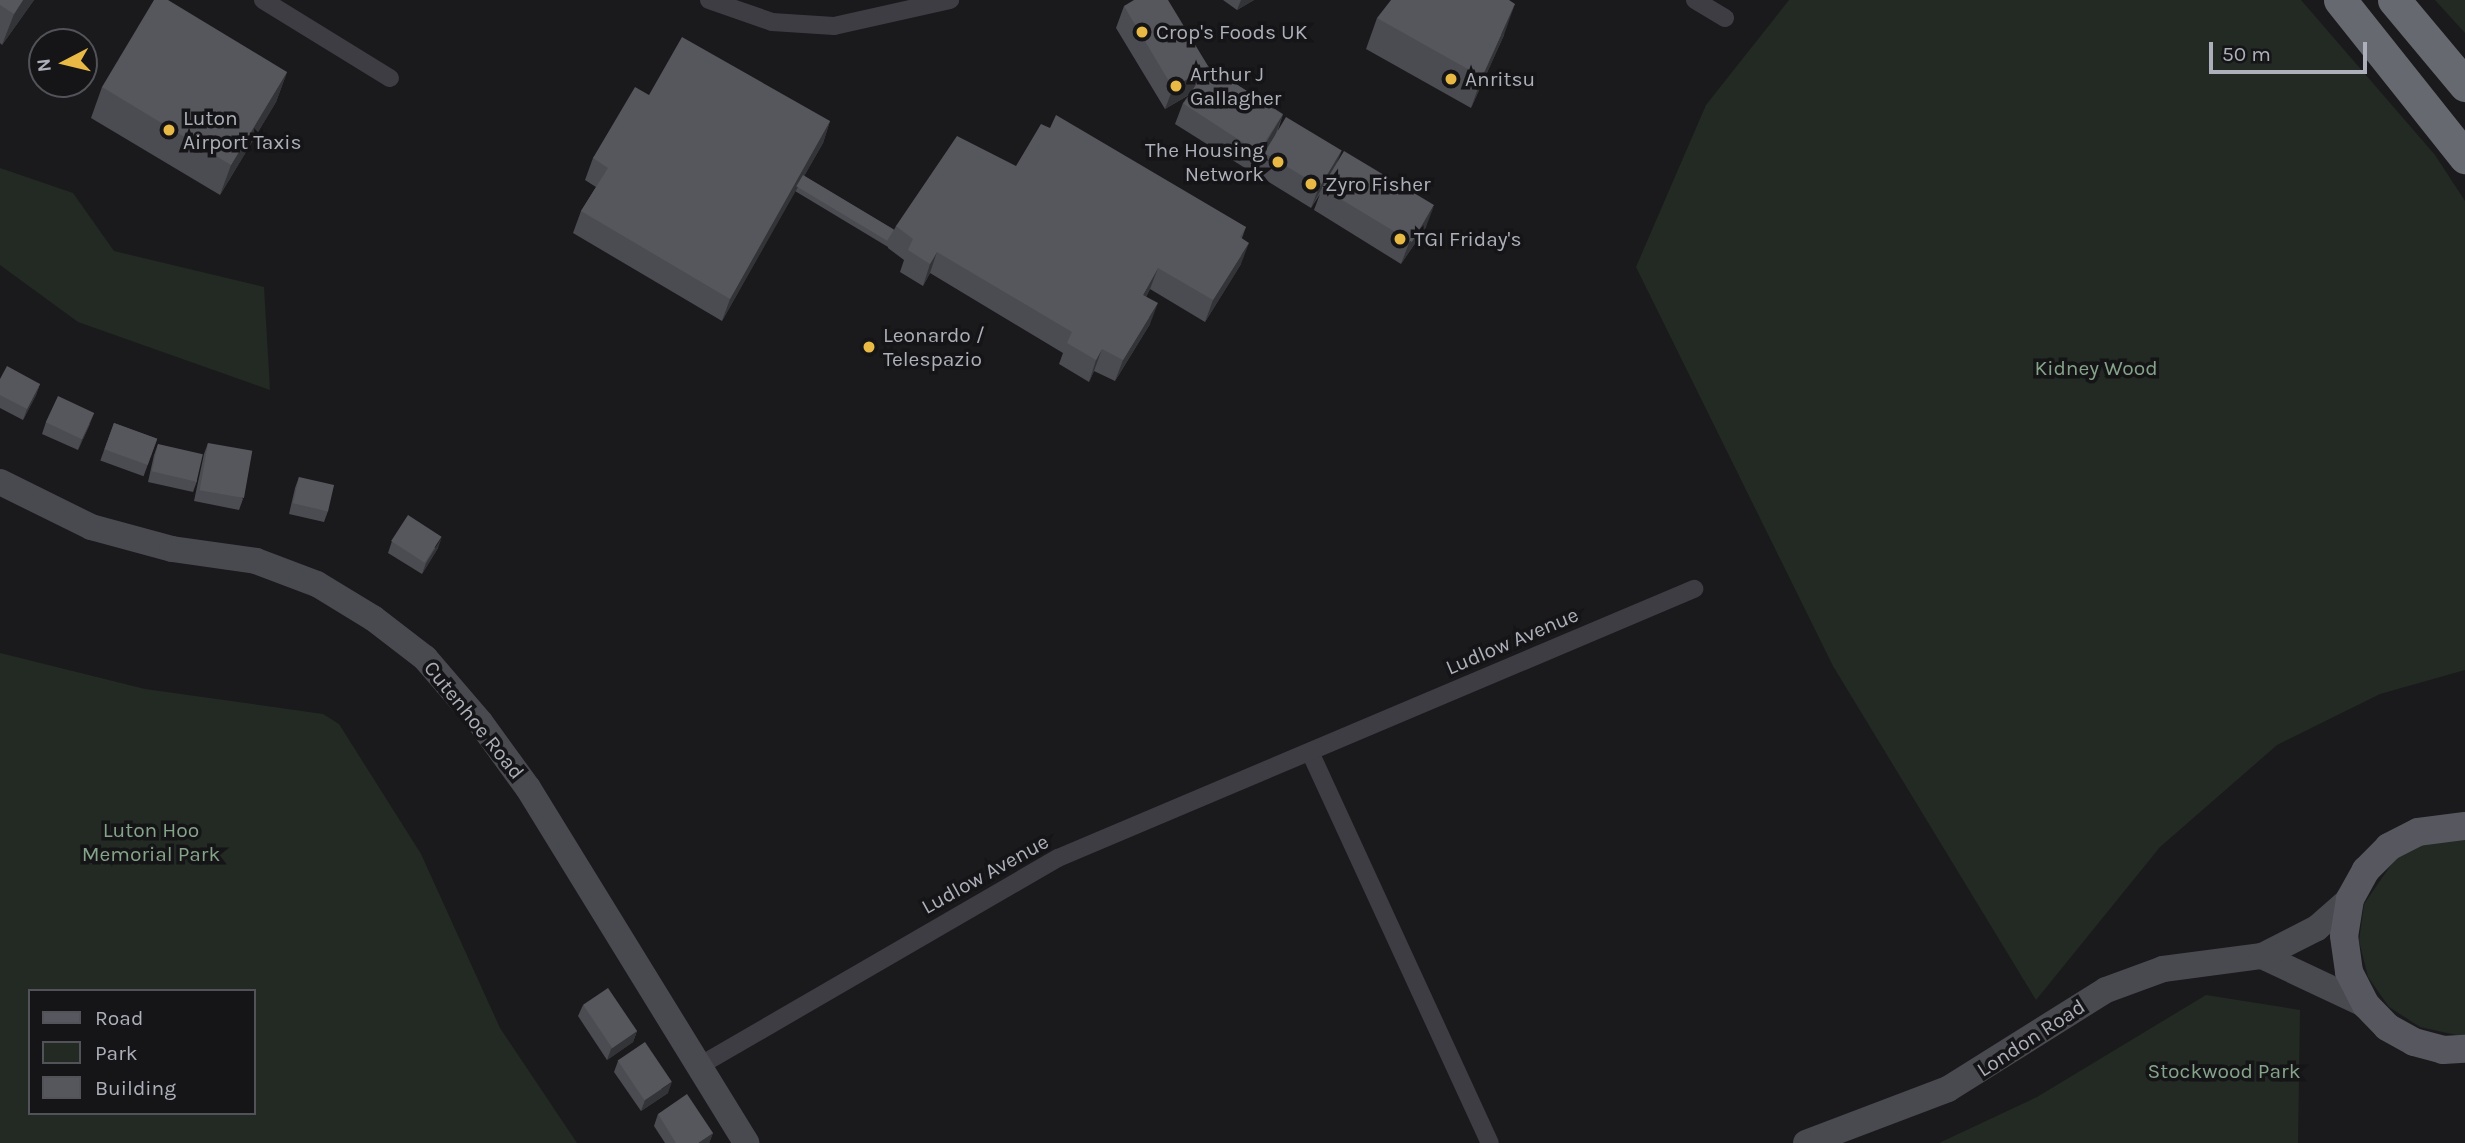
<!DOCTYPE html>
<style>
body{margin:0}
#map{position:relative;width:2465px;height:1143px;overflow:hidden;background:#1a1a1c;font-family:Karla,sans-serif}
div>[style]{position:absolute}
.green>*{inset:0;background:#222a23}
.street>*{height:18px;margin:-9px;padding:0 9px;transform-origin:9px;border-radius:9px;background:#3d3d43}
.secondary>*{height:26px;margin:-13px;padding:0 13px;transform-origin:13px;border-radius:13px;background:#494a50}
.primary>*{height:28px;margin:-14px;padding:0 14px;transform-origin:14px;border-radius:14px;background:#57585f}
.highway>*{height:33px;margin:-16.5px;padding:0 16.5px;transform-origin:16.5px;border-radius:16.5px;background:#676971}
.wall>*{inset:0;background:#4b4c51;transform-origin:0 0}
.shaded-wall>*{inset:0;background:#333437}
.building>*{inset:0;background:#56575c;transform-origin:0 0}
.dots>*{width:19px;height:19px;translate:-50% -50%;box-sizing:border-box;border:4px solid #151517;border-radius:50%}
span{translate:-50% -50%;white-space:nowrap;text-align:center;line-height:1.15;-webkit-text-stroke:7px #151517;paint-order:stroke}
.poi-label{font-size:21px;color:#adb0ba}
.left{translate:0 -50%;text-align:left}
.right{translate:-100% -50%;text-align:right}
.park-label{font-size:21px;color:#85a489}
.street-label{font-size:21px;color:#adb0ba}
.legend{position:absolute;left:28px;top:989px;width:228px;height:126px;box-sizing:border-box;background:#151517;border:2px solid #525358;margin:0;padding:9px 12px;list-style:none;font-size:21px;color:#adb0ba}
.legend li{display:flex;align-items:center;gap:14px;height:35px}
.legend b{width:35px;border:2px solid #525358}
.north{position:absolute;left:28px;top:28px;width:70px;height:70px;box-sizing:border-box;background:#151517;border:2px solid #525358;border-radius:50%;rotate:263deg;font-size:19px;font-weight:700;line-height:28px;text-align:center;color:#adb0ba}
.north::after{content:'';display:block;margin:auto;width:24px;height:32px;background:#e8ba45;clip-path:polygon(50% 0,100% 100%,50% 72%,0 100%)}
.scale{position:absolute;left:2209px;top:42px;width:158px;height:32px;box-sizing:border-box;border:4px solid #adb0ba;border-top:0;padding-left:9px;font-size:21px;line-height:24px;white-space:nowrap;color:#adb0ba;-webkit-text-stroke:5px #151517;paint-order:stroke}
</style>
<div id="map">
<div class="green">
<i style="clip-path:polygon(1789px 0,2301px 0,2435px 155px,2465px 201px,2465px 670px,2380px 694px,2277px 745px,2160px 847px,2036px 1000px,1833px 666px,1636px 267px,1706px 105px)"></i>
<i style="clip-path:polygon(2435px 0,2465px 0,2465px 33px)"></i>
<i style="clip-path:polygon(0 168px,73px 193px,114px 251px,264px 287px,270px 390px,78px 322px,0 265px)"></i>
<i style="clip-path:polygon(evenodd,0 653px,145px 689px,323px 714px,339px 724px,421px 854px,500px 1028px,577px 1143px,0 1143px,0 653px,30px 991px,254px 991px,254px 1113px,30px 1113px,30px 991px)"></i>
<i style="clip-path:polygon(2465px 835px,2465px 1035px,2456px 1035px,2420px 1027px,2389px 1007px,2368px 977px,2359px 941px,2364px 904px,2395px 859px,2410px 848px)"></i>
<i style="clip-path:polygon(2206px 995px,2300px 1010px,2298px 1143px,1939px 1143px,2037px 1097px)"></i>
</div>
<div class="street">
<i style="left:263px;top:0;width:149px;rotate:31.6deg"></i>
<i style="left:709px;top:0;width:67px;rotate:19.2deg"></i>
<i style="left:772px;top:22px;width:62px;rotate:3.7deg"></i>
<i style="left:834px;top:26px;width:119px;rotate:-12.6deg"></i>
<i style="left:1695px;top:0;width:35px;rotate:31deg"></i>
<i style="left:1310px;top:752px;width:430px;rotate:65.3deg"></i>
<i style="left:699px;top:1066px;width:415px;rotate:-30.1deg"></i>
<i style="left:1058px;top:858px;width:691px;rotate:-22.93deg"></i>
</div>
<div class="secondary">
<i style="left:0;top:482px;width:102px;rotate:26.3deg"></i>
<i style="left:91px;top:527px;width:84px;rotate:15.2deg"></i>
<i style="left:172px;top:549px;width:85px;rotate:8.1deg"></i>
<i style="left:256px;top:561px;width:65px;rotate:20.7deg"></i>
<i style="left:317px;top:584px;width:66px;rotate:31.3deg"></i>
<i style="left:373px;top:618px;width:66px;rotate:37.6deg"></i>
<i style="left:425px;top:658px;width:84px;rotate:49.3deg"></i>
<i style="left:480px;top:722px;width:82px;rotate:54deg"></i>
<i style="left:528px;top:788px;width:417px;rotate:58.4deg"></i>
<i style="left:2262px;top:956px;width:115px;rotate:25.2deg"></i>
<i style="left:1806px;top:1143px;width:152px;rotate:-20.8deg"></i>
<i style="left:1948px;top:1089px;width:186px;rotate:-32.1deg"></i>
<i style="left:2106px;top:990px;width:61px;rotate:-20.2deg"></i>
<i style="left:2163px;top:969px;width:100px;rotate:-7.5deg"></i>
<i style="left:2262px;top:956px;width:62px;rotate:-27deg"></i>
<i style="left:2317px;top:928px;width:44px;rotate:-41.3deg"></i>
</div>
<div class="primary">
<i style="left:2465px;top:826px;width:47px;rotate:172.7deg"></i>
<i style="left:2418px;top:832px;width:33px;rotate:153deg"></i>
<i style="left:2389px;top:847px;width:33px;rotate:135deg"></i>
<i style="left:2366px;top:870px;width:33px;rotate:119deg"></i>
<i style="left:2350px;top:899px;width:37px;rotate:99deg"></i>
<i style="left:2344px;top:936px;width:36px;rotate:82deg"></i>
<i style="left:2349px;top:972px;width:37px;rotate:63deg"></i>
<i style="left:2366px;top:1005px;width:30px;rotate:46deg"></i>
<i style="left:2387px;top:1027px;width:31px;rotate:29deg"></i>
<i style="left:2414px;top:1042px;width:30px;rotate:15deg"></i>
<i style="left:2443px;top:1050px;width:22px;rotate:-3deg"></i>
</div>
<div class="highway">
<i style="left:2340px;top:0;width:201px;rotate:51.5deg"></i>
<i style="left:2394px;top:0;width:111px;rotate:50.1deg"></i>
</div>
<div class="wall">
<i style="clip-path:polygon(0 0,34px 0,2px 45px,0 43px)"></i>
<i style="clip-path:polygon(1223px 0,1254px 0,1237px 10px)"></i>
<i style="clip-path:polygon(1124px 6px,1208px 66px,1283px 114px,1278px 130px,1337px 163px,1426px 227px,1401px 264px,1314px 210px,1320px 194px,1311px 208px,1256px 174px,1261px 159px,1253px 173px,1175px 124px,1183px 103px,1189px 95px,1165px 109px,1116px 28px)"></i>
<i style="clip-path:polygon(1377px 18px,1504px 35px,1471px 108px,1366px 49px)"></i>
<i style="clip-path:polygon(287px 72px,276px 102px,220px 195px,91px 118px,102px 87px)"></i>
<i style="clip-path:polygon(649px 95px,830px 121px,823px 143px,804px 176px,894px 230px,896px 226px,1016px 166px,1246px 227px,1242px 238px,1241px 264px,1205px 322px,1150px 289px,1146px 297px,1150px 324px,1115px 381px,1094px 371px,1089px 382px,1059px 364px,1063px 353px,930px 273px,923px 286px,900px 272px,904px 260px,888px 248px,888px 247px,795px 191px,722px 321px,573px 233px,581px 211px,596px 187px,585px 180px,593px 158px)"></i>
<i style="clip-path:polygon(0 379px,40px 384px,36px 395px,23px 420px,0 408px)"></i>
<i style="clip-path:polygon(46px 422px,90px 424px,78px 450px,42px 434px)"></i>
<i style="left:114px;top:423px;width:46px;height:40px;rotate:20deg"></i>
<i style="clip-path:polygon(208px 443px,243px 499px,239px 510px,194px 501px,204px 454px)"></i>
<i style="clip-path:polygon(158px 444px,197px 481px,193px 492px,148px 482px,154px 455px)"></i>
<i style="clip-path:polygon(299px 477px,328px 511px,324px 522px,289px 514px,295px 488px)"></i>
<i style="clip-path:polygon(392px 541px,438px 548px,422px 574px,388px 553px)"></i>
<i style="clip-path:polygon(583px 1005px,637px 1031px,633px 1042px,607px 1060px,578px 1016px)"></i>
<i style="clip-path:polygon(618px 1061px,668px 1093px,641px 1111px,614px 1072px)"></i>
<i style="clip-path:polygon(658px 1114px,713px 1133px,709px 1143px,665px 1143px,654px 1126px)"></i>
</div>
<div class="shaded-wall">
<i style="clip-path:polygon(23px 0,34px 0,2px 45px,14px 14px)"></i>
<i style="clip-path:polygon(1241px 0,1254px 0,1237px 10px)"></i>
<i style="clip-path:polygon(1515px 4px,1504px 35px,1471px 108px,1482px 77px)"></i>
<i style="clip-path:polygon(1208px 66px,1200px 88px,1165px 109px,1173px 88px)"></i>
<i style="clip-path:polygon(287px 72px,276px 102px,220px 195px,231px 165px)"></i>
<i style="clip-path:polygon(1283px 114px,1275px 136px,1264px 153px,1262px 159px,1253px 173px,1261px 151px)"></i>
<i style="clip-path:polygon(830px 121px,823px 143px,722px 321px,730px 299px)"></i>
<i style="clip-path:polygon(1342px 150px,1334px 171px,1322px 188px,1311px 208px,1319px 187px)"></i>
<i style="clip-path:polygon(1434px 206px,1426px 227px,1401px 264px,1409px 243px)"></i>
<i style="clip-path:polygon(1249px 243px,1241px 264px,1205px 322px,1213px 300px)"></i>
<i style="clip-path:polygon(937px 252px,930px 273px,923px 286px,930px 264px)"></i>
<i style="clip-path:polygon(1158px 268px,1150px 289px,1135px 317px,1143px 295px)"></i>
<i style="clip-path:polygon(1158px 303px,1150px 324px,1115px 381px,1123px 360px)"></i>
<i style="clip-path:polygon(1102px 349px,1094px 371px,1089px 382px,1096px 360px)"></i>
<i style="clip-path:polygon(40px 384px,36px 395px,23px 420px,27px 409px)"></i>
<i style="clip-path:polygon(94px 413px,90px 424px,78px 450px,82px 439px)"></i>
<i style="clip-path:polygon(442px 537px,438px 548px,422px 574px,426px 563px)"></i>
<i style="clip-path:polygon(637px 1031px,633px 1042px,607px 1060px,611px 1049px)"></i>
<i style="clip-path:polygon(672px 1082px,668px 1093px,641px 1111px,645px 1100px)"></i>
<i style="clip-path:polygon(713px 1133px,709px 1143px,698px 1143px)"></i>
</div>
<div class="building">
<i style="clip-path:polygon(0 0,23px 0,14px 14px,0 5px)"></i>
<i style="clip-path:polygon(154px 0,168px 0,287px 72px,231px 165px,102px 87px)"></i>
<i style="clip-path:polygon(1134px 0,1168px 0,1208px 66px,1173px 88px,1124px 6px)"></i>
<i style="clip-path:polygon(1391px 0,1509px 0,1515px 4px,1482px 77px,1377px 18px)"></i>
<i style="clip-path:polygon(682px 37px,830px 121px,730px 299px,581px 211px,608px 168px,593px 158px,635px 87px,649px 95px)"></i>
<i style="left:1208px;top:66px;width:89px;height:45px;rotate:33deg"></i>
<i style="clip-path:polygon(1056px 115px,1246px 227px,1240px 237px,1249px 243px,1213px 300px,1158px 268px,1143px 295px,1158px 303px,1123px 360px,1102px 349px,1096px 360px,1067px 343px,1072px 332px,937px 252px,930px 264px,908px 250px,913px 239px,896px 226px,957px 136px,1016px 166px,1041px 124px,1050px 128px)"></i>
<i style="left:1286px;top:117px;width:65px;height:42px;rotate:31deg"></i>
<i style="left:1344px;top:151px;width:105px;height:43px;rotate:31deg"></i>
<i style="left:803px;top:175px;width:106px;height:13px;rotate:31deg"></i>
<i style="clip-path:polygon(7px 366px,40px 384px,27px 409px,0 395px,0 379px)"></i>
<i style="left:58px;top:396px;width:40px;height:29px;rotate:25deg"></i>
<i style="left:114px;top:423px;width:46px;height:28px;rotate:20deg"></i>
<i style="left:208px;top:443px;width:45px;height:48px;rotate:10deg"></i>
<i style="left:158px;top:444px;width:46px;height:28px;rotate:13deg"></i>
<i style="left:299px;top:477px;width:36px;height:27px;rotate:13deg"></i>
<i style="left:408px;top:515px;width:40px;height:31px;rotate:33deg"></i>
<i style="left:608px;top:988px;width:52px;height:30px;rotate:56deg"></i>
<i style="left:645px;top:1042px;width:48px;height:33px;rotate:56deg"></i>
<i style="clip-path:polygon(687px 1094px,713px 1133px,698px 1143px,676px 1143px,658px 1114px)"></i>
</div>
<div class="dots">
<i style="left:1142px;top:32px;background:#e8ba45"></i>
<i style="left:1451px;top:79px;background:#e8ba45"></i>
<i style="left:1176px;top:86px;background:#e8ba45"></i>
<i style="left:169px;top:130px;background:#e8ba45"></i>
<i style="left:1278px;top:162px;background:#e8ba45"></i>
<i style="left:1311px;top:184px;background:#e8ba45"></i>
<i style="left:1400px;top:239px;background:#e8ba45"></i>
<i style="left:869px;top:347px;background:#e8ba45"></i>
</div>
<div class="poi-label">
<span class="left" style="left:1156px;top:32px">Crop's Foods UK</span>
<span class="left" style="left:1190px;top:86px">Arthur J<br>Gallagher</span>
<span class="left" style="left:1465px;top:79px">Anritsu</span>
<span class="left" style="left:183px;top:130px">Luton<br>Airport Taxis</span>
<span class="right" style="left:1264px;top:162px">The Housing<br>Network</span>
<span class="left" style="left:1325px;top:184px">Zyro Fisher</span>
<span class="left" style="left:1414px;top:239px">TGI Friday's</span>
<span class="left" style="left:883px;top:347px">Leonardo /<br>Telespazio</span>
</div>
<div class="park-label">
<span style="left:2096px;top:368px">Kidney Wood</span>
<span style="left:151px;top:842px">Luton Hoo<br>Memorial Park</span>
<span style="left:2224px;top:1071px">Stockwood Park</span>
</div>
<div class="street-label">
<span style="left:1512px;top:641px;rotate:-23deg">Ludlow Avenue</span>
<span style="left:474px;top:720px;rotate:51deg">Cutenhoe Road</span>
<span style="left:985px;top:874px;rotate:-29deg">Ludlow Avenue</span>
<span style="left:2031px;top:1038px;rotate:-33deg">London Road</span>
</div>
<ul class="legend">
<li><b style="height:9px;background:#57585f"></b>Road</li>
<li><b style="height:19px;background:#222a23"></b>Park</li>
<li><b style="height:19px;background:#56575c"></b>Building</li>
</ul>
<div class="north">N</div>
<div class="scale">50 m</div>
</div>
